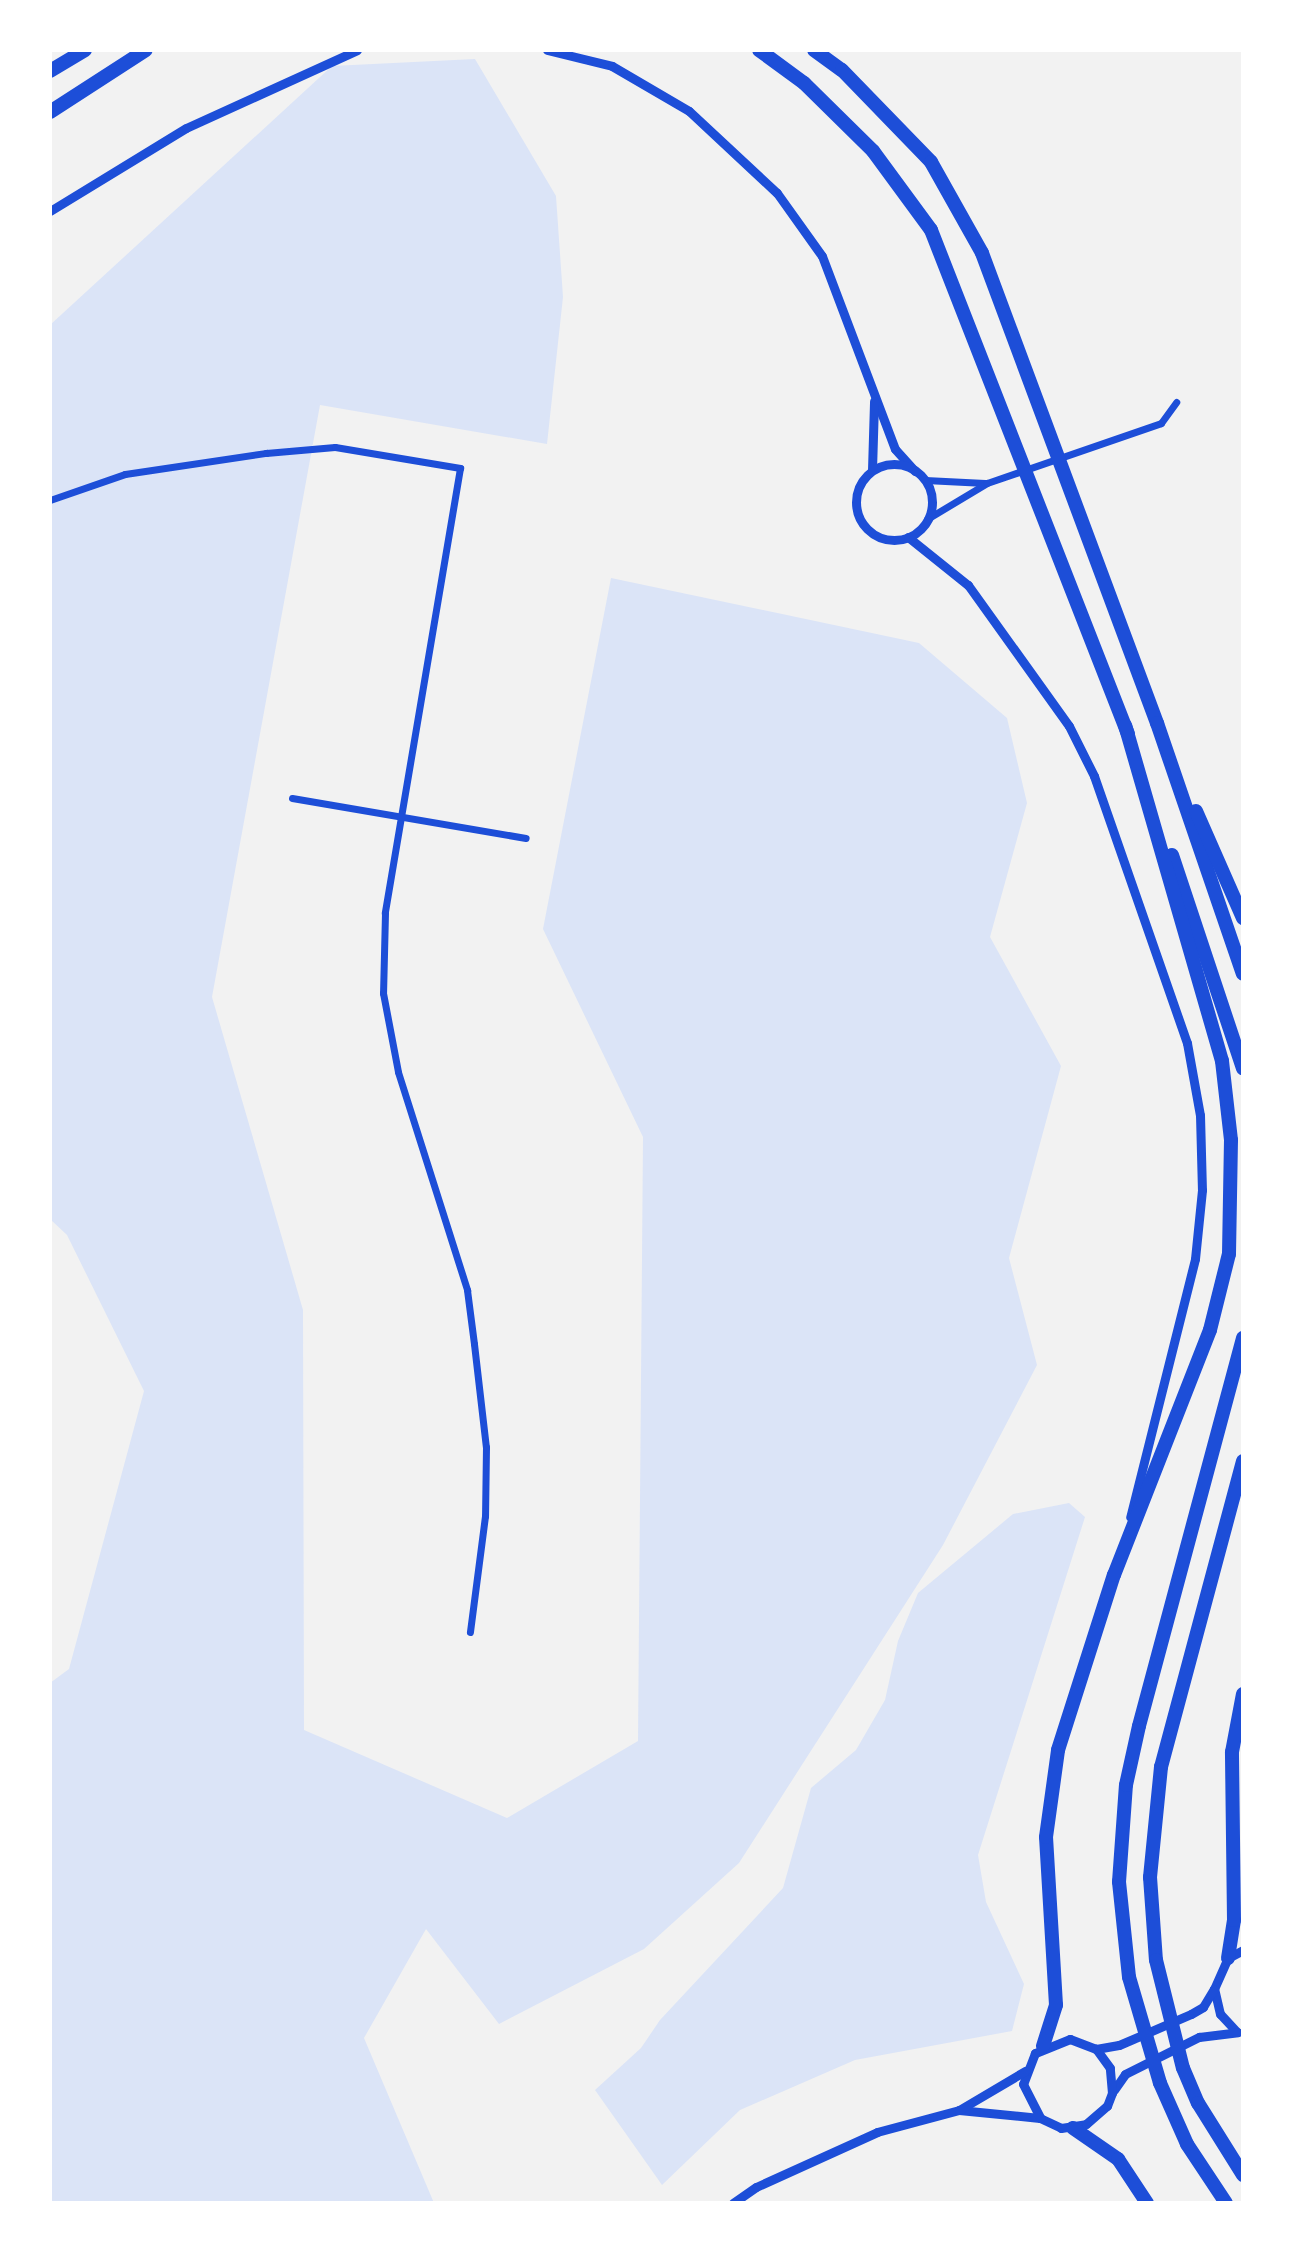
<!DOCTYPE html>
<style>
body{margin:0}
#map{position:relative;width:1293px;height:2253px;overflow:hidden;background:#f2f2f2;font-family:"Public Sans",sans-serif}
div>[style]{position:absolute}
.green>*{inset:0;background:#dbe4f7}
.minor>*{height:7px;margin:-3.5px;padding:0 3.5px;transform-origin:3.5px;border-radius:3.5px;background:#1d4ed8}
.tertiary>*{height:9px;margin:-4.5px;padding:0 4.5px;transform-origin:4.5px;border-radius:4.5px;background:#1d4ed8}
.tertiary>.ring{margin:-4.5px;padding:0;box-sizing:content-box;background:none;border:9px solid #1d4ed8;border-radius:50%}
.motorway>*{height:14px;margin:-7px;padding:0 7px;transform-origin:7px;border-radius:7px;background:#1d4ed8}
span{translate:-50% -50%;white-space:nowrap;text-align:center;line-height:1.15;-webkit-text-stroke:8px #fff;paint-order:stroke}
.frame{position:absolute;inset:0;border:52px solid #fff;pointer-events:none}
</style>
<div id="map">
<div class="green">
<i style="clip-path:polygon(475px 59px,556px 196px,563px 297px,547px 444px,320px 405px,212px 997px,303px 1310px,304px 1730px,507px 1818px,638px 1741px,643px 1137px,543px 929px,611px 578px,919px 643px,1007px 718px,1027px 803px,990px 937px,1061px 1066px,1009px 1258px,1037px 1365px,943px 1545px,739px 1863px,644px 1949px,499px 2024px,426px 1929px,364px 2038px,434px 2203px,50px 2203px,50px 1683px,69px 1669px,144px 1391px,67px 1235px,50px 1219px,50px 325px,332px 66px)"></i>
<i style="clip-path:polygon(1069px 1503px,1085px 1517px,978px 1855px,986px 1902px,1024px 1984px,1012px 2031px,855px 2060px,740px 2110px,662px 2185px,595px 2090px,641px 2048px,660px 2020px,783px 1888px,811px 1788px,856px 1750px,885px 1700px,898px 1641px,918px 1593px,1013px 1514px)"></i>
</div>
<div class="minor">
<i style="left:925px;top:480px;width:60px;rotate:2.9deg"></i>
<i style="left:50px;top:500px;width:79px;rotate:-19.1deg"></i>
<i style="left:125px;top:474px;width:143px;rotate:-8.5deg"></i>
<i style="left:266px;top:453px;width:69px;rotate:-5deg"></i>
<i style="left:335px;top:447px;width:127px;rotate:9.5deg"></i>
<i style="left:460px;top:468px;width:451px;rotate:99.6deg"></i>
<i style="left:385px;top:913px;width:80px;rotate:91.4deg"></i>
<i style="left:383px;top:993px;width:80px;rotate:79.2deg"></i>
<i style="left:398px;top:1072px;width:229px;rotate:72.4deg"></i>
<i style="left:467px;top:1290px;width:54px;rotate:82.6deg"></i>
<i style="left:474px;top:1344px;width:104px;rotate:83.4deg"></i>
<i style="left:486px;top:1447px;width:69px;rotate:90.8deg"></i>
<i style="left:485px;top:1516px;width:117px;rotate:97.4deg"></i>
<i style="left:927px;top:519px;width:70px;rotate:-31deg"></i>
<i style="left:987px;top:483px;width:184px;rotate:-19deg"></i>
<i style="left:1161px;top:423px;width:26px;rotate:-54deg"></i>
<i style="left:292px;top:798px;width:237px;rotate:9.7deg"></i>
</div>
<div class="tertiary">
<i style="left:547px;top:50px;width:67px;rotate:13.8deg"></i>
<i style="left:612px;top:66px;width:89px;rotate:30.3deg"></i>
<i style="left:689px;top:111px;width:120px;rotate:43deg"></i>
<i style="left:777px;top:193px;width:77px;rotate:54.5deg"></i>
<i style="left:822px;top:256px;width:206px;rotate:69.3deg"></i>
<i style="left:895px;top:449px;width:30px;rotate:48deg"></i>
<i style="left:50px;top:211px;width:159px;rotate:-31.4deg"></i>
<i style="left:186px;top:128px;width:188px;rotate:-24.5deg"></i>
<i class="ring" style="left:856px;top:464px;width:67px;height:67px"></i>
<i style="left:872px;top:470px;width:69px;rotate:-88.3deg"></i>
<i style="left:908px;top:537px;width:77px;rotate:38.7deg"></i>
<i style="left:968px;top:585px;width:173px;rotate:54.4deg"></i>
<i style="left:1069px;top:726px;width:56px;rotate:63.4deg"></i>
<i style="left:1094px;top:776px;width:283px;rotate:70.8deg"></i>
<i style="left:1187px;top:1043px;width:73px;rotate:79.8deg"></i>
<i style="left:1200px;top:1115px;width:75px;rotate:88.5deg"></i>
<i style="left:1202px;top:1190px;width:69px;rotate:95.8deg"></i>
<i style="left:1195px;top:1259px;width:266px;rotate:104.1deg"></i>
<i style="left:1236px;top:2031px;width:23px;rotate:-133deg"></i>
<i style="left:1220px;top:2014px;width:26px;rotate:-103deg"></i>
<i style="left:1214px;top:1989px;width:34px;rotate:-66deg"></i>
<i style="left:1228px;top:1958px;width:17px;rotate:-28deg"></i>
<i style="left:1096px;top:2049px;width:23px;rotate:-10deg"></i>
<i style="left:1119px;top:2045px;width:78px;rotate:-23.3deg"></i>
<i style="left:1191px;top:2014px;width:14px;rotate:-30deg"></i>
<i style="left:1203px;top:2007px;width:21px;rotate:-59deg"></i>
<i style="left:1114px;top:2090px;width:19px;rotate:-55deg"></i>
<i style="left:1125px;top:2074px;width:83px;rotate:-26.6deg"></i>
<i style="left:1199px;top:2037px;width:39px;rotate:-7deg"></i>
<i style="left:959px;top:2110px;width:81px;rotate:5.6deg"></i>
<i style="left:1040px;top:2118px;width:23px;rotate:25deg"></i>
<i style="left:1061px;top:2128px;width:25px;rotate:-9deg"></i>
<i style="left:1086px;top:2124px;width:28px;rotate:-41deg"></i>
<i style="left:1107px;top:2106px;width:14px;rotate:-69deg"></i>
<i style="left:1112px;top:2093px;width:25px;rotate:-95deg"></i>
<i style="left:1110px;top:2068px;width:24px;rotate:-126deg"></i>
<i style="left:1096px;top:2049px;width:28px;rotate:-159deg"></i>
<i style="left:1070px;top:2039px;width:38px;rotate:158deg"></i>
<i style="left:1035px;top:2053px;width:33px;rotate:111deg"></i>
<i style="left:1023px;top:2084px;width:38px;rotate:63deg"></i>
<i style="left:733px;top:2203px;width:28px;rotate:-35deg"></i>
<i style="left:756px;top:2187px;width:133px;rotate:-24.4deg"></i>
<i style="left:877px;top:2132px;width:85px;rotate:-15deg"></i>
<i style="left:959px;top:2110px;width:77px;rotate:-30.6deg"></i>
</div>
<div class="motorway">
<i style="left:759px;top:50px;width:56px;rotate:36.3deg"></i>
<i style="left:804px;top:83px;width:97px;rotate:44.6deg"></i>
<i style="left:873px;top:151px;width:98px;rotate:53.7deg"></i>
<i style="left:931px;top:230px;width:541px;rotate:68.65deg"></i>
<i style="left:814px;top:50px;width:34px;rotate:36deg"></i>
<i style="left:842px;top:70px;width:128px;rotate:45.9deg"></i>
<i style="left:931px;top:162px;width:104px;rotate:60.7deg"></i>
<i style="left:982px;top:253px;width:502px;rotate:69.58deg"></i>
<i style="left:1157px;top:723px;width:265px;rotate:71.1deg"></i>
<i style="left:50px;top:71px;width:41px;rotate:-31deg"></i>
<i style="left:50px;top:112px;width:114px;rotate:-32.9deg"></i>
<i style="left:1196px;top:811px;width:117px;rotate:66.3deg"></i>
<i style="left:1172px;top:855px;width:225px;rotate:71.6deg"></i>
<i style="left:1243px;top:1461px;width:317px;rotate:105deg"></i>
<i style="left:1161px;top:1767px;width:111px;rotate:95.7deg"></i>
<i style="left:1150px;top:1877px;width:83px;rotate:85.9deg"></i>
<i style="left:1156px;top:1960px;width:111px;rotate:76deg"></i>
<i style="left:1183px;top:2068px;width:38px;rotate:67deg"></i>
<i style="left:1198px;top:2103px;width:85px;rotate:58deg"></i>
<i style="left:1228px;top:1958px;width:38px;rotate:-81deg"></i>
<i style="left:1234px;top:1920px;width:168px;rotate:-90.7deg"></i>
<i style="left:1232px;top:1752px;width:59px;rotate:-79.3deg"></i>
<i style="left:1043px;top:2046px;width:43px;rotate:-72.4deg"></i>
<i style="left:1056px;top:2005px;width:168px;rotate:-93.4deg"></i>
<i style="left:1046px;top:1837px;width:88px;rotate:-82.1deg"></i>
<i style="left:1058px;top:1750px;width:184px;rotate:-72.3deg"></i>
<i style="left:1114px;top:1575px;width:263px;rotate:-68.6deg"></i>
<i style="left:1210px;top:1330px;width:78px;rotate:-76deg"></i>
<i style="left:1229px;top:1254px;width:114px;rotate:-89deg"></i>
<i style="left:1231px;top:1140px;width:80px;rotate:-96.5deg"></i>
<i style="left:1222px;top:1061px;width:349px;rotate:-106.1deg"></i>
<i style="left:1073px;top:2128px;width:55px;rotate:34.6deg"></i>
<i style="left:1118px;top:2159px;width:53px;rotate:56.6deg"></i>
<i style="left:1226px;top:2203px;width:71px;rotate:-123.5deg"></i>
<i style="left:1187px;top:2144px;width:67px;rotate:-113.9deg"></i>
<i style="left:1160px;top:2083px;width:110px;rotate:-106.3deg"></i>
<i style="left:1129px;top:1977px;width:96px;rotate:-96deg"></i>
<i style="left:1119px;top:1882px;width:97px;rotate:-85.9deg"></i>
<i style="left:1126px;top:1785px;width:60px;rotate:-77.6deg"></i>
<i style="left:1139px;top:1726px;width:402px;rotate:-75deg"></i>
</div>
<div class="frame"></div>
</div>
